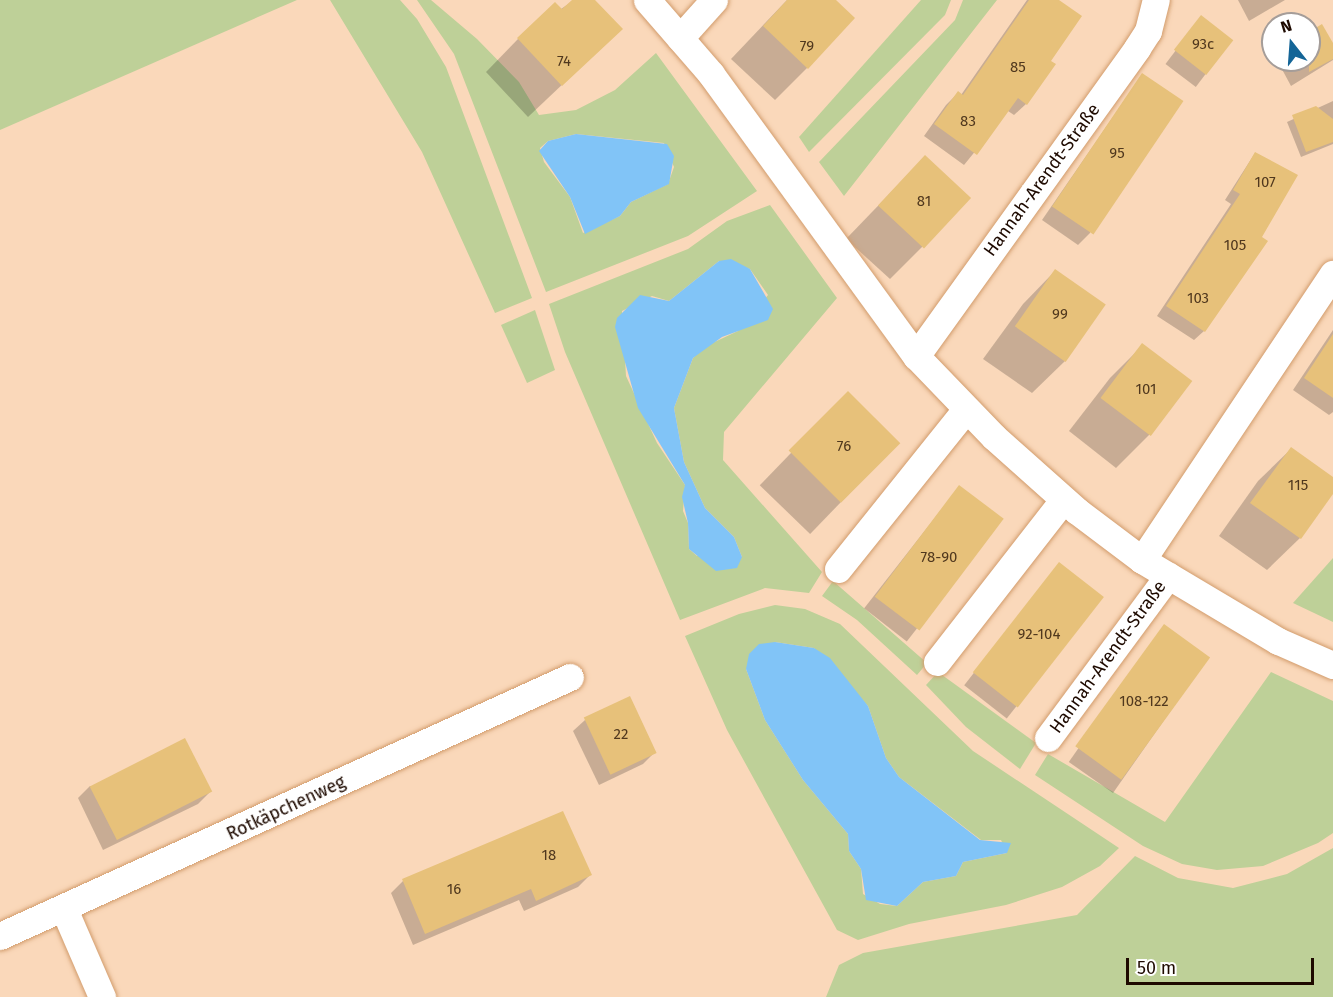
<!DOCTYPE html>
<meta charset="utf-8">
<style>
body{margin:0}
#map{position:relative;width:1333px;height:997px;overflow:hidden;background:#fad8ba;font-family:"Fira Sans",sans-serif}
div>[style]{position:absolute}
.green>*{inset:0;background:#bed098}
.water>*{inset:0;background:#81c4f7}
.shadow>*{inset:0;background:#0003;transform-origin:0 0}
.building>*{inset:0;background:#e7c17a;transform-origin:0 0}
.roads{filter:drop-shadow(0 0 2px #d29c6c) drop-shadow(0 0 2px #d29c6c)}
.minor>*{height:27px;margin:-13.5px;padding:0 13.5px;transform-origin:13.5px;border-radius:13.5px;background:#fff}
span{translate:-50% -50%;white-space:nowrap;text-align:center;line-height:1.15;-webkit-text-stroke:4.5px #fff;paint-order:stroke}
.number-label{font-size:15px;color:#50381e}
.number-label span{-webkit-text-stroke-width:0}
.street-label{font-size:18px;color:#1e0a00}
.north{position:absolute;left:1261px;top:12px;width:60px;height:60px;box-sizing:border-box;background:#fff;border:2px solid #a59d99;border-radius:50%;rotate:343deg;font-size:16px;font-weight:700;line-height:24px;text-align:center;color:#1e0a00}
.north::after{content:'';display:block;margin:auto;width:21px;height:27px;background:#146597;clip-path:polygon(50% 0,100% 100%,50% 72%,0 100%)}
.scale{position:absolute;left:1126px;top:958px;width:188px;height:27px;box-sizing:border-box;border:3px solid #1e0a00;border-top:0;padding-left:8px;font-size:18px;line-height:21px;white-space:nowrap;color:#1e0a00;-webkit-text-stroke:4px #fff;paint-order:stroke}
</style>
<div id="map">
<div class="green">
<i style="clip-path:polygon(0 0,297px 0,0 130px)"></i>
<i style="clip-path:polygon(330px 0,400px 0,417px 19px,446px 67px,532px 298px,495px 313px,422px 152px)"></i>
<i style="clip-path:polygon(evenodd,417px 0,431px 0,477px 39px,519px 82px,539px 115px,576px 110px,615px 90px,656px 53px,757px 191px,688px 236px,546px 292px,454px 54px,417px 0,576px 134px,664px 143px,674px 167px,668px 184px,631px 202px,620px 216px,583px 233px,570px 197px,544px 162px,540px 148px,548px 141px,576px 134px)"></i>
<i style="clip-path:polygon(921px 0,951px 0,945px 15px,809px 152px,799px 137px)"></i>
<i style="clip-path:polygon(963px 0,997px 0,844px 196px,819px 162px,955px 20px)"></i>
<i style="clip-path:polygon(evenodd,770px 205px,837px 298px,724px 432px,723px 460px,822px 572px,809px 593px,765px 588px,680px 620px,565px 352px,549px 304px,688px 249px,727px 221px,770px 205px,719px 261px,750px 269px,768px 295px,738px 331px,706px 346px,693px 358px,674px 408px,684px 462px,705px 508px,734px 537px,742px 557px,697px 556px,689px 549px,688px 523px,683px 511px,685px 485px,657px 443px,626px 376px,622px 311px,652px 296px,669px 301px,719px 261px)"></i>
<i style="clip-path:polygon(535px 310px,555px 370px,527px 383px,501px 325px)"></i>
<i style="clip-path:polygon(1333px 558px,1333px 622px,1293px 603px)"></i>
<i style="clip-path:polygon(833px 581px,927px 663px,917px 675px,857px 620px,822px 596px)"></i>
<i style="clip-path:polygon(evenodd,775px 605px,805px 609px,840px 624px,973px 751px,1119px 848px,1100px 866px,1062px 887px,1006px 905px,909px 924px,858px 940px,837px 930px,727px 730px,685px 636px,739px 614px,775px 605px,775px 642px,814px 648px,868px 706px,886px 758px,899px 777px,981px 840px,1001px 840px,1007px 853px,963px 862px,956px 876px,923px 882px,897px 906px,880px 904px,863px 894px,861px 869px,849px 851px,848px 834px,803px 780px,765px 720px,746px 669px,775px 642px)"></i>
<i style="clip-path:polygon(938px 672px,1036px 743px,1020px 769px,966px 727px,926px 685px)"></i>
<i style="clip-path:polygon(1271px 672px,1333px 701px,1333px 833px,1318px 843px,1263px 866px,1217px 870px,1182px 864px,1143px 846px,1035px 775px,1048px 754px,1165px 822px)"></i>
<i style="clip-path:polygon(1333px 848px,1333px 997px,826px 997px,839px 965px,863px 953px,1077px 915px,1135px 856px,1178px 878px,1233px 888px,1287px 874px)"></i>
</div>
<div class="water">
<i style="clip-path:polygon(576px 134px,667px 144px,674px 156px,669px 184px,631px 202px,620px 216px,585px 234px,570px 197px,539px 151px,548px 141px)"></i>
<i style="clip-path:polygon(731px 259px,750px 269px,773px 309px,768px 320px,722px 337px,693px 358px,674px 408px,684px 462px,705px 508px,734px 537px,742px 557px,737px 568px,716px 571px,689px 549px,688px 523px,682px 497px,685px 485px,638px 408px,615px 327px,617px 318px,640px 295px,669px 301px,719px 261px)"></i>
<i style="clip-path:polygon(775px 642px,814px 648px,830px 658px,868px 706px,886px 758px,899px 777px,980px 840px,1011px 843px,1007px 853px,963px 862px,956px 876px,923px 882px,897px 906px,866px 900px,861px 869px,849px 851px,848px 834px,803px 780px,765px 720px,746px 669px,749px 654px,759px 644px)"></i>
</div>
<div class="shadow">
<i style="clip-path:polygon(574px 0,593px 0,621px 29px,528px 117px,486px 72px,518px 39px)"></i>
<i style="clip-path:polygon(787px 0,834px 0,807px 68px,775px 100px,731px 59px)"></i>
<i style="clip-path:polygon(1027px 0,1056px 0,1026px 104px,1014px 115px,1008px 111px,964px 165px,924px 136px,946px 105px,958px 93px,961px 95px)"></i>
<i style="clip-path:polygon(1238px 0,1285px 0,1249px 21px)"></i>
<i style="left:1201px;top:17px;width:38px;height:59px;rotate:37deg"></i>
<i style="clip-path:polygon(1309px 33px,1333px 47px,1333px 60px,1291px 86px,1277px 60px,1309px 60px)"></i>
<i style="clip-path:polygon(1142px 75px,1090px 233px,1078px 245px,1042px 220px)"></i>
<i style="clip-path:polygon(1333px 101px,1333px 144px,1301px 157px,1287px 122px)"></i>
<i style="clip-path:polygon(1255px 153px,1204px 331px,1194px 340px,1157px 316px,1231px 204px,1225px 200px)"></i>
<i style="clip-path:polygon(925px 157px,922px 247px,890px 279px,846px 239px)"></i>
<i style="clip-path:polygon(1055px 271px,1065px 361px,1032px 393px,983px 359px,1023px 304px)"></i>
<i style="clip-path:polygon(1333px 330px,1333px 412px,1329px 415px,1293px 390px)"></i>
<i style="clip-path:polygon(1143px 345px,1190px 382px,1149px 435px,1116px 468px,1069px 431px,1110px 378px)"></i>
<i style="left:848px;top:394px;width:70px;height:127px;rotate:44deg"></i>
<i style="clip-path:polygon(1291px 449px,1333px 479px,1333px 492px,1300px 538px,1267px 570px,1219px 536px,1258px 481px)"></i>
<i style="left:959px;top:487px;width:54px;height:154px;rotate:38deg"></i>
<i style="left:1059px;top:564px;width:54px;height:154px;rotate:38deg"></i>
<i style="left:1164px;top:626px;width:54px;height:166px;rotate:35deg"></i>
<i style="clip-path:polygon(585px 720px,655px 752px,643px 764px,599px 785px,573px 731px)"></i>
<i style="clip-path:polygon(90px 786px,210px 792px,198px 804px,103px 850px,78px 798px)"></i>
<i style="clip-path:polygon(562px 813px,590px 875px,578px 887px,524px 911px,519px 900px,413px 945px,391px 893px,403px 881px)"></i>
</div>
<div class="building">
<i style="clip-path:polygon(572px 0,595px 0,623px 29px,562px 86px,517px 38px,555px 2px,562px 9px)"></i>
<i style="clip-path:polygon(787px 0,836px 0,855px 18px,808px 69px,763px 26px)"></i>
<i style="clip-path:polygon(1029px 0,1059px 0,1082px 16px,1051px 61px,1056px 64px,1027px 105px,1018px 98px,977px 155px,934px 124px,958px 91px,963px 95px)"></i>
<i style="left:1201px;top:15px;width:41px;height:44px;rotate:38deg"></i>
<i style="clip-path:polygon(1322px 24px,1333px 43px,1333px 59px,1309px 72px,1309px 32px)"></i>
<i style="left:1142px;top:73px;width:50px;height:161px;rotate:34deg"></i>
<i style="clip-path:polygon(1316px 106px,1333px 119px,1333px 142px,1306px 152px,1292px 115px)"></i>
<i style="clip-path:polygon(1255px 152px,1298px 175px,1262px 237px,1268px 241px,1205px 332px,1166px 306px,1240px 194px,1233px 190px)"></i>
<i style="left:925px;top:155px;width:63px;height:69px;rotate:43deg"></i>
<i style="left:1055px;top:269px;width:62px;height:70px;rotate:35deg"></i>
<i style="clip-path:polygon(1333px 334px,1333px 398px,1304px 378px)"></i>
<i style="left:1142px;top:343px;width:63px;height:69px;rotate:37deg"></i>
<i style="left:848px;top:391px;width:74px;height:84px;rotate:45deg"></i>
<i style="clip-path:polygon(1291px 447px,1333px 477px,1333px 494px,1301px 539px,1250px 503px)"></i>
<i style="left:959px;top:485px;width:56px;height:140px;rotate:37deg"></i>
<i style="left:1059px;top:562px;width:57px;height:140px;rotate:38deg"></i>
<i style="left:1164px;top:624px;width:57px;height:151px;rotate:36deg"></i>
<i style="left:630px;top:696px;width:63px;height:51px;rotate:65deg"></i>
<i style="left:185px;top:738px;width:60px;height:107px;rotate:63deg"></i>
<i style="clip-path:polygon(563px 811px,592px 875px,536px 901px,531px 889px,425px 934px,402px 879px)"></i>
</div>
<div class="roads">
<div class="minor">
<i style="left:647px;top:0;width:98px;rotate:49.1deg"></i>
<i style="left:711px;top:74px;width:349px;rotate:54deg"></i>
<i style="left:916px;top:356px;width:112px;rotate:46.1deg"></i>
<i style="left:994px;top:437px;width:111px;rotate:41.7deg"></i>
<i style="left:1077px;top:511px;width:81px;rotate:37deg"></i>
<i style="left:1142px;top:560px;width:158px;rotate:30.8deg"></i>
<i style="left:1278px;top:641px;width:60px;rotate:23.6deg"></i>
<i style="left:680px;top:38px;width:51px;rotate:-48.2deg"></i>
<i style="left:916px;top:356px;width:379px;rotate:-54.3deg"></i>
<i style="left:1137px;top:48px;width:20px;rotate:-57deg"></i>
<i style="left:1148px;top:31px;width:32px;rotate:-76deg"></i>
<i style="left:1142px;top:560px;width:344px;rotate:-56.3deg"></i>
<i style="left:838px;top:569px;width:205px;rotate:-51.3deg"></i>
<i style="left:937px;top:662px;width:205px;rotate:-52.1deg"></i>
<i style="left:1048px;top:738px;width:202px;rotate:-53.5deg"></i>
<i style="left:64px;top:909px;width:96px;rotate:66.6deg"></i>
<i style="left:0;top:936px;width:626px;rotate:-24.44deg"></i>
</div>
</div>
<div class="number-label">
<span style="left:1203px;top:45px">93c</span>
<span style="left:807px;top:47px">79</span>
<span style="left:564px;top:62px">74</span>
<span style="left:1018px;top:68px">85</span>
<span style="left:968px;top:122px">83</span>
<span style="left:1117px;top:154px">95</span>
<span style="left:1265px;top:183px">107</span>
<span style="left:924px;top:202px">81</span>
<span style="left:1235px;top:246px">105</span>
<span style="left:1198px;top:299px">103</span>
<span style="left:1060px;top:315px">99</span>
<span style="left:1146px;top:390px">101</span>
<span style="left:844px;top:447px">76</span>
<span style="left:1298px;top:486px">115</span>
<span style="left:939px;top:558px">78-90</span>
<span style="left:1039px;top:635px">92-104</span>
<span style="left:1144px;top:702px">108-122</span>
<span style="left:621px;top:735px">22</span>
<span style="left:549px;top:856px">18</span>
<span style="left:454px;top:890px">16</span>
</div>
<div class="street-label">
<span style="left:1042px;top:180px;rotate:-54deg">Hannah-Arendt-Straße</span>
<span style="left:1108px;top:657px;rotate:-54deg">Hannah-Arendt-Straße</span>
<span style="left:286px;top:808px;rotate:-25deg">Rotkäpchenweg</span>
</div>
<div class="north">N</div>
<div class="scale">50 m</div>
</div>
